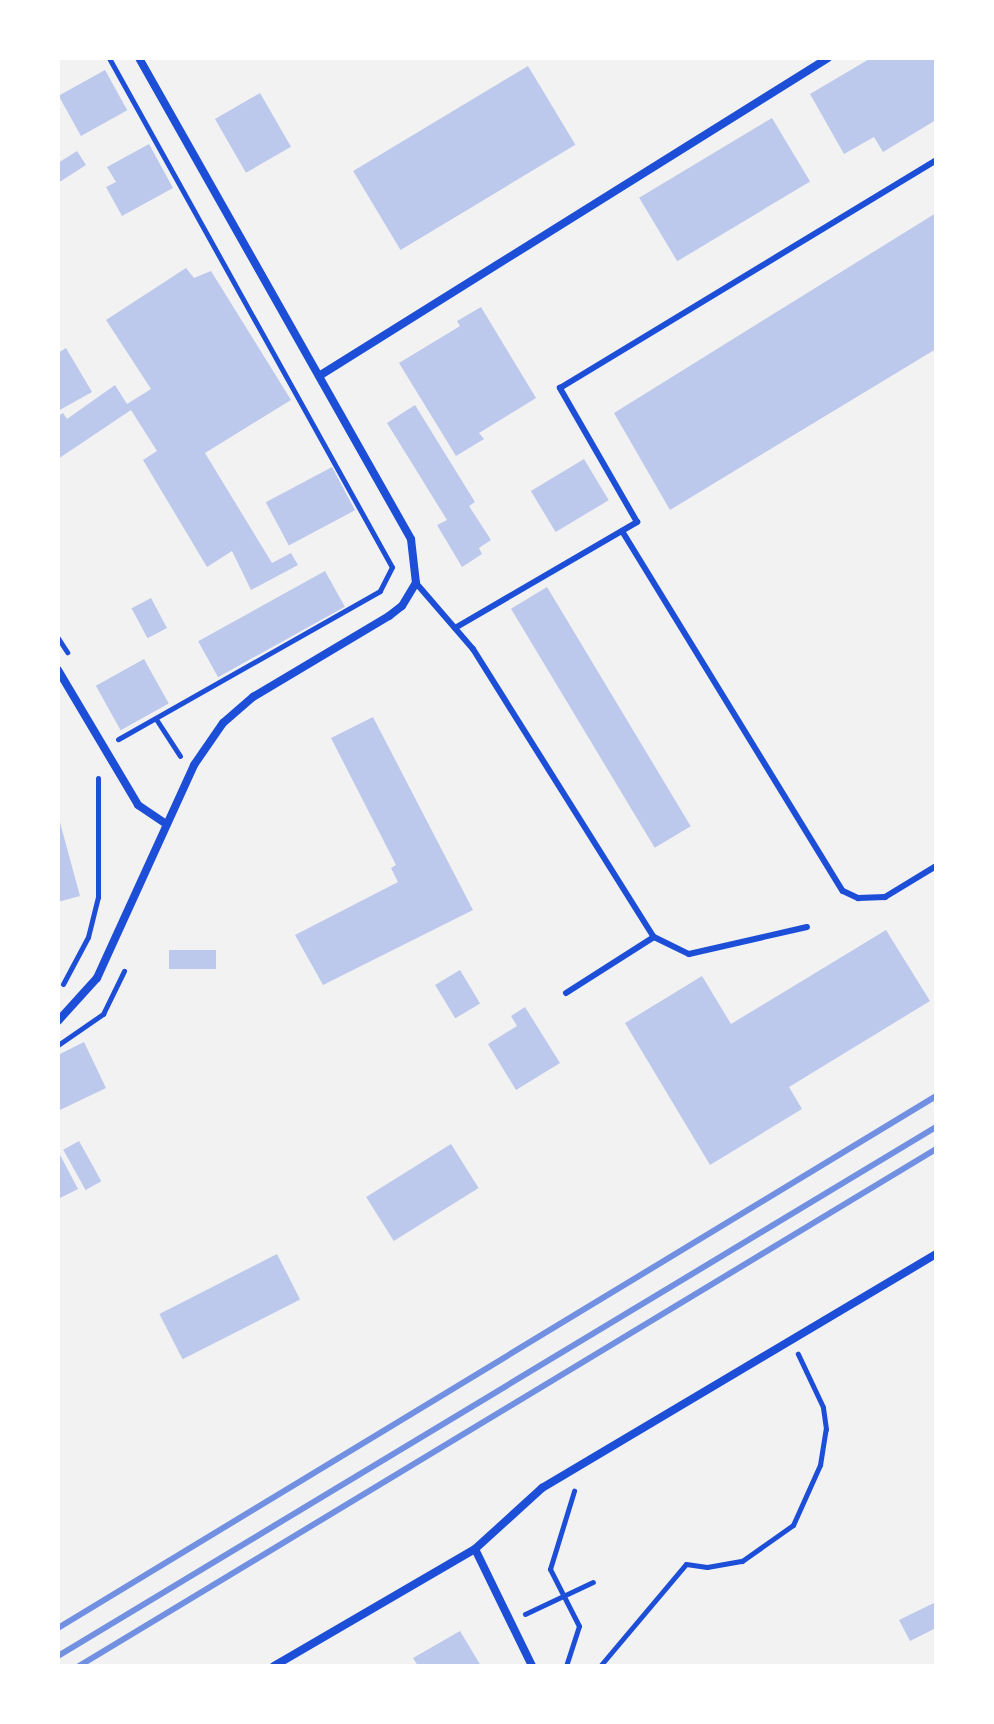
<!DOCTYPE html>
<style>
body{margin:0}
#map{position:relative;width:994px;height:1724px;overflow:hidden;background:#f2f2f2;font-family:"Noto Sans",sans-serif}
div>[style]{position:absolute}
.building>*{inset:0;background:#bdc9ec;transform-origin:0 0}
.path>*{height:5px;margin:-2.5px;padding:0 2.5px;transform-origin:2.5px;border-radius:2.5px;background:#1d4ed8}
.service>*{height:6px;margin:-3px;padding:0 3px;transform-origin:3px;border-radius:3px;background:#1d4ed8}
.minor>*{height:8px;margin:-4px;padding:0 4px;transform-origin:4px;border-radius:4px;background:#1d4ed8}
.rail>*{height:6px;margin:-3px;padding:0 3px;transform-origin:3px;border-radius:3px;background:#7290e2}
span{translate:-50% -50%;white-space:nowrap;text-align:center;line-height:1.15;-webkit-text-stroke:7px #fff;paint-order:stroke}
.frame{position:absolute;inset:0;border:60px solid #fff;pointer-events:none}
</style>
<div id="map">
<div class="building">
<i style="clip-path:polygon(871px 58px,936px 58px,936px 120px,883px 152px,874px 137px,844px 154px,810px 94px)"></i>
<i style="left:528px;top:66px;width:92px;height:204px;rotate:59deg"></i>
<i style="left:105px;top:70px;width:46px;height:53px;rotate:61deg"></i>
<i style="left:260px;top:93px;width:62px;height:52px;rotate:60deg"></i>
<i style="left:772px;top:118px;width:74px;height:155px;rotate:59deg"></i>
<i style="clip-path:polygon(149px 144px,173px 188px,122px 216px,106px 187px,116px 182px,107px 167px)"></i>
<i style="clip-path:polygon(77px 151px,86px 165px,58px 183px,58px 163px)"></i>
<i style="clip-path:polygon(936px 213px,936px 349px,670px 510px,614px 413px)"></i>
<i style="clip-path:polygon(186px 268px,194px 278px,211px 271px,291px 400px,205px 453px,272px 563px,291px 553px,298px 565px,251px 590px,232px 551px,207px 567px,143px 460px,157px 451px,131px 410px,58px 459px,58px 416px,63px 413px,67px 419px,115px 385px,127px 404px,151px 389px,106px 320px)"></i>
<i style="clip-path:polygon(481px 307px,536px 398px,479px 433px,484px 439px,456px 456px,399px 363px,460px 326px,457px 321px)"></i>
<i style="clip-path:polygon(66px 348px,92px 392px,58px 411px,58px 353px)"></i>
<i style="clip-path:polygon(415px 405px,475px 502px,469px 506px,491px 540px,479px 548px,482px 554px,462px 567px,437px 525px,447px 520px,387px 423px)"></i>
<i style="left:584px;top:459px;width:48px;height:62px;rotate:59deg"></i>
<i style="left:332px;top:467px;width:49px;height:75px;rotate:62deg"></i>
<i style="left:325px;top:571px;width:41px;height:145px;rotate:61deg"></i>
<i style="left:547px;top:587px;width:279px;height:42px;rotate:59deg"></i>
<i style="left:151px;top:598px;width:34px;height:22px;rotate:62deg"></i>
<i style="left:144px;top:659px;width:51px;height:55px;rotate:61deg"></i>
<i style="clip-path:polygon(373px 717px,473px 910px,323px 985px,295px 935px,398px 882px,391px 868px,396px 865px,331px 738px)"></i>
<i style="clip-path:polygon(58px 815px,80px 896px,58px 902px)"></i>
<i style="clip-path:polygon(886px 930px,930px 1001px,789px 1087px,802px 1109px,710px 1165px,625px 1023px,702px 976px,731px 1024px)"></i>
<i style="left:216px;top:950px;width:19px;height:47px;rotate:90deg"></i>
<i style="left:460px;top:970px;width:39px;height:29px;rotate:59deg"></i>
<i style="clip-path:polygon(525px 1007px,560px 1063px,516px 1090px,488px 1044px,517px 1026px,511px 1016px)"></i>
<i style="clip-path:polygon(84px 1042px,106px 1088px,60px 1110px,58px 1055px)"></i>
<i style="left:79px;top:1141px;width:46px;height:18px;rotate:61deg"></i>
<i style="left:451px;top:1144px;width:52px;height:100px;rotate:58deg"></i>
<i style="clip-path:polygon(58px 1151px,78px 1189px,58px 1199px)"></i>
<i style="left:277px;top:1254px;width:51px;height:132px;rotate:63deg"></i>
<i style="clip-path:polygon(936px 1602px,936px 1628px,910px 1641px,899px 1620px)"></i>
<i style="clip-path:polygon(460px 1631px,481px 1666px,418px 1666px,413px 1658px)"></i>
</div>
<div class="path">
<i style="left:109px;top:58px;width:582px;rotate:60.93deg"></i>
<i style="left:392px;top:567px;width:27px;rotate:117deg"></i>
<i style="left:380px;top:591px;width:301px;rotate:150.5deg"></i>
<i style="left:58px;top:638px;width:17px;rotate:57deg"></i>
<i style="left:156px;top:719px;width:44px;rotate:57deg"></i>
<i style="left:63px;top:984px;width:53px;rotate:-62deg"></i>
<i style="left:88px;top:937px;width:41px;rotate:-76deg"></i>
<i style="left:98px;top:897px;width:119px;rotate:-90deg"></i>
<i style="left:58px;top:1045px;width:55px;rotate:-34.6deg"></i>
<i style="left:103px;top:1014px;width:48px;rotate:-64deg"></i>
<i style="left:525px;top:1614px;width:75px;rotate:-25.2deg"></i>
<i style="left:566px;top:1666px;width:42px;rotate:-72deg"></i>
<i style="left:579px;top:1626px;width:64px;rotate:-117deg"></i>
<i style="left:550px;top:1569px;width:82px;rotate:-72.9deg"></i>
<i style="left:600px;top:1666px;width:133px;rotate:-49.9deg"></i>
<i style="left:686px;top:1564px;width:21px;rotate:8deg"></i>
<i style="left:707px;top:1567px;width:36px;rotate:-10deg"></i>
<i style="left:742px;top:1561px;width:62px;rotate:-35.2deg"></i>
<i style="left:793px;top:1525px;width:66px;rotate:-65.8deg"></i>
<i style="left:820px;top:1465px;width:36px;rotate:-81deg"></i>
<i style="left:826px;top:1429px;width:22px;rotate:-98deg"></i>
<i style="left:823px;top:1407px;width:59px;rotate:-115.3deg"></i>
</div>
<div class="service">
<i style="left:622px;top:531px;width:422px;rotate:58.5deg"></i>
<i style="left:843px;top:891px;width:17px;rotate:25deg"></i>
<i style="left:858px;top:898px;width:27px;rotate:-2deg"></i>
<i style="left:885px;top:897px;width:60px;rotate:-31.3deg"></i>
<i style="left:416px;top:583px;width:87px;rotate:49.2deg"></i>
<i style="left:473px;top:649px;width:340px;rotate:57.9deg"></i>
<i style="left:654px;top:937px;width:39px;rotate:26deg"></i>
<i style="left:689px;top:954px;width:121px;rotate:-12.9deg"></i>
<i style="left:455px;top:628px;width:211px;rotate:-30.2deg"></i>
<i style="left:637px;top:522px;width:155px;rotate:-119.9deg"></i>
<i style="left:560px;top:388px;width:440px;rotate:-31.2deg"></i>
<i style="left:566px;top:993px;width:104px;rotate:-32.5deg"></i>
</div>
<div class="minor">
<i style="left:319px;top:376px;width:600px;rotate:-32deg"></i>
<i style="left:58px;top:670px;width:157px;rotate:59.3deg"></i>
<i style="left:138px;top:805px;width:34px;rotate:34deg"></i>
<i style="left:58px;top:1021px;width:58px;rotate:-47.8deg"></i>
<i style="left:97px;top:978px;width:234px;rotate:-65.5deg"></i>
<i style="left:194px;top:765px;width:51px;rotate:-55.4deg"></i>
<i style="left:223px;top:723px;width:40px;rotate:-41deg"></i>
<i style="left:253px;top:697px;width:158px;rotate:-30.8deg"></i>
<i style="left:389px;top:616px;width:16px;rotate:-38deg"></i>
<i style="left:402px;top:606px;width:27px;rotate:-59deg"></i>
<i style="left:416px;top:583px;width:44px;rotate:-96.5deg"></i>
<i style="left:411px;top:539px;width:553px;rotate:-119.49deg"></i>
<i style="left:475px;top:1549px;width:130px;rotate:64deg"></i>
<i style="left:274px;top:1666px;width:233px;rotate:-30.2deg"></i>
<i style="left:475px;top:1549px;width:91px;rotate:-42.3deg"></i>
<i style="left:542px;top:1488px;width:458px;rotate:-30.7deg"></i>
</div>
<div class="rail">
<i style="left:58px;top:1628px;width:1027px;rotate:-31.21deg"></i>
<i style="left:58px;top:1656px;width:1025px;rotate:-31.07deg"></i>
<i style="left:79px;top:1666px;width:1001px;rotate:-31.1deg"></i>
</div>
<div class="frame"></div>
</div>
